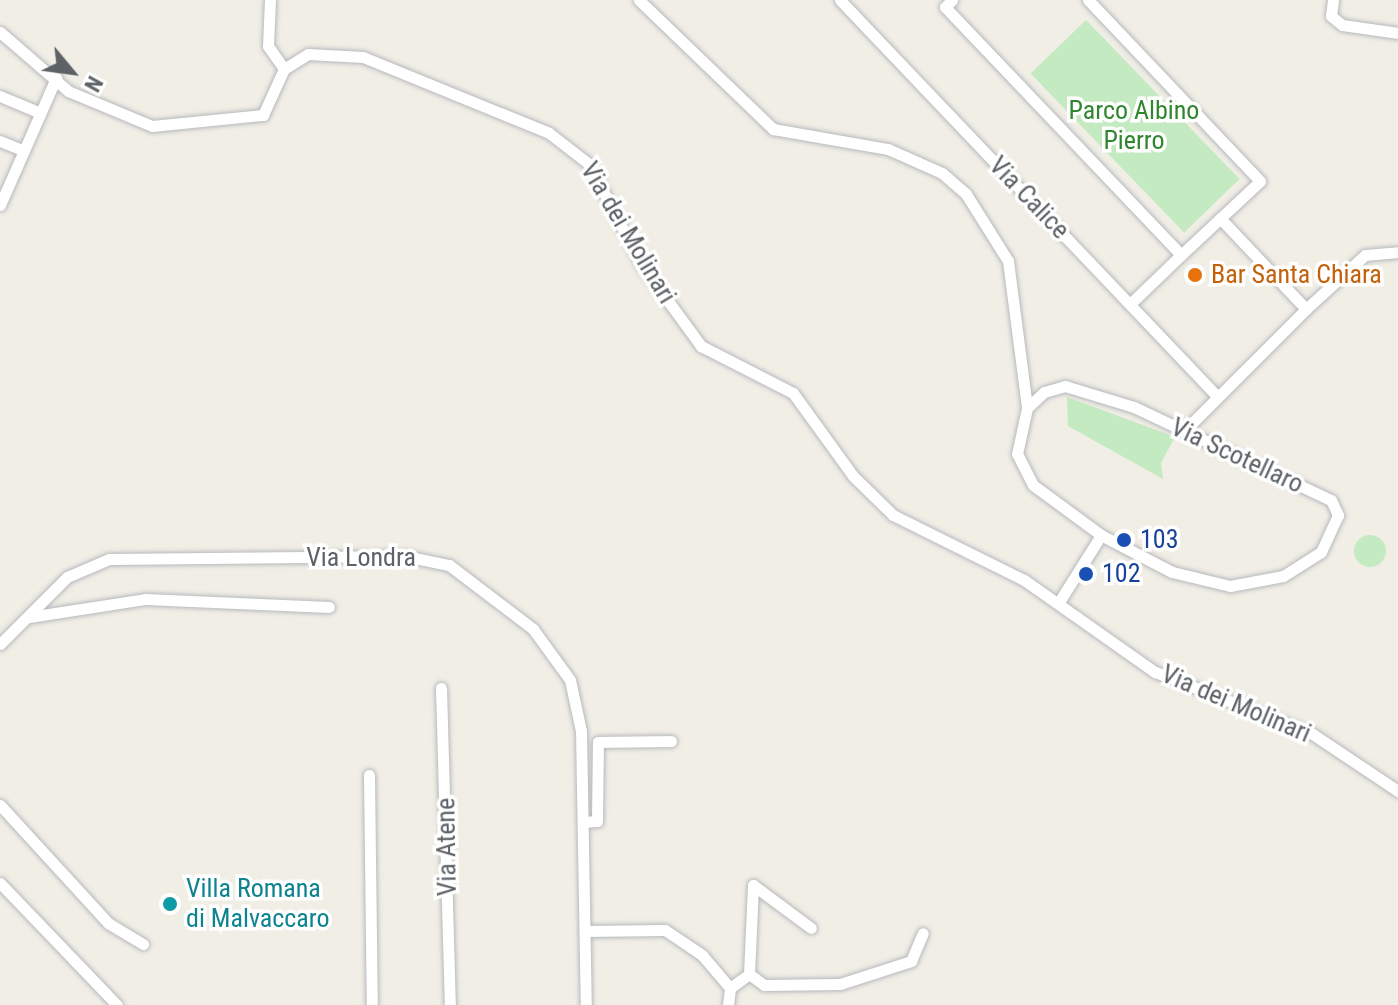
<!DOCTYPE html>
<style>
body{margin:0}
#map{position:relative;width:1398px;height:1005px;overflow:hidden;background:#f1eee6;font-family:"Roboto Condensed",sans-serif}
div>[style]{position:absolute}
.green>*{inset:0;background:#c3eac0;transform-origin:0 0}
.round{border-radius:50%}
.roads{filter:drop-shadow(0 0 2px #b6b9bd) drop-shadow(0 0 2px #b6b9bd)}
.minor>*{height:11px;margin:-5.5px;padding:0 5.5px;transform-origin:5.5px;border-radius:5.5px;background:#fff}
.dots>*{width:22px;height:22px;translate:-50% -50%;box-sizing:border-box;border:4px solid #fff;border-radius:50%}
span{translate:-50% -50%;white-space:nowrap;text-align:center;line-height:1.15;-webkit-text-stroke:7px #fff;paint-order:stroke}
.park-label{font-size:26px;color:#30862e}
.street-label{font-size:26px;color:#5d6267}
.food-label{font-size:26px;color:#c56008}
.left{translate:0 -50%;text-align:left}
.transit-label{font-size:26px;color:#164399}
.culture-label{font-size:26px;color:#0d838f}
.north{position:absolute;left:32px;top:32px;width:80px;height:80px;-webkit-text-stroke:6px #fff;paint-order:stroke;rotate:119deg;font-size:22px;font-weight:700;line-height:32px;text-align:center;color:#5d6267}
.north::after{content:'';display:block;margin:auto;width:28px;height:36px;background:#5d6267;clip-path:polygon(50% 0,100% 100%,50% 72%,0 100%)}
</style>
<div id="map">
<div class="green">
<i style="left:1086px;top:20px;width:221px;height:77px;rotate:46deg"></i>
<i style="clip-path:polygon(1067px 397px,1175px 437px,1161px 463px,1163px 479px,1068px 426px)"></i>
<i class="round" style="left:1354px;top:535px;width:32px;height:32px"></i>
</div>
<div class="roads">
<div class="minor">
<i style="left:270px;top:0;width:46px;rotate:92.5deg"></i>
<i style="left:268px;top:46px;width:28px;rotate:55deg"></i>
<i style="left:639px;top:0;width:186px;rotate:43.9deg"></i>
<i style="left:773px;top:129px;width:117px;rotate:9.9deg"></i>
<i style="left:888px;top:149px;width:59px;rotate:24deg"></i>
<i style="left:942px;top:173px;width:32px;rotate:41deg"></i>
<i style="left:966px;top:194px;width:79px;rotate:57.9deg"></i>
<i style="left:1008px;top:261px;width:148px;rotate:82.6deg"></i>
<i style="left:840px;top:0;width:547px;rotate:46.41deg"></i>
<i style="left:952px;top:0;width:10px;rotate:135deg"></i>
<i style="left:945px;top:7px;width:342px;rotate:46.4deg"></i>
<i style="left:1181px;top:255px;width:108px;rotate:-43.1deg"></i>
<i style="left:1260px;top:181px;width:250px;rotate:-133.5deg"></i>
<i style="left:1333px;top:0;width:16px;rotate:97deg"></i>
<i style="left:1331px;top:16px;width:14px;rotate:39deg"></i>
<i style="left:1342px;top:25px;width:57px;rotate:8.1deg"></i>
<i style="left:0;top:32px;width:90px;rotate:40.9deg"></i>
<i style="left:68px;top:91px;width:91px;rotate:22.6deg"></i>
<i style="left:152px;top:126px;width:112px;rotate:-5.7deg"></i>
<i style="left:263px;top:115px;width:51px;rotate:-65.5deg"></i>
<i style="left:284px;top:69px;width:28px;rotate:-32deg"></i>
<i style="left:308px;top:54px;width:55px;rotate:3.1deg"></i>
<i style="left:363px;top:57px;width:201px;rotate:22.2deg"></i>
<i style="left:549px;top:133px;width:51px;rotate:37.8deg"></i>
<i style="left:589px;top:164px;width:113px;rotate:62.5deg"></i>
<i style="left:641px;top:264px;width:102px;rotate:53.8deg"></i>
<i style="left:701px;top:346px;width:103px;rotate:27.1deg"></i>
<i style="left:793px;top:393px;width:102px;rotate:54.1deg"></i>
<i style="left:853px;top:476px;width:56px;rotate:44.3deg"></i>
<i style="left:893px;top:515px;width:146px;rotate:26.4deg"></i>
<i style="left:1024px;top:580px;width:160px;rotate:35.1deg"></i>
<i style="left:1155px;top:672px;width:168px;rotate:21.4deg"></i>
<i style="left:1311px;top:733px;width:105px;rotate:33.7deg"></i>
<i style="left:0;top:96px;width:41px;rotate:22.8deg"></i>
<i style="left:0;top:141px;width:24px;rotate:22deg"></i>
<i style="left:0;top:205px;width:139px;rotate:-66.2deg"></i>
<i style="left:1130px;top:304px;width:71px;rotate:-43.9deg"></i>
<i style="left:1306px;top:309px;width:80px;rotate:-42.5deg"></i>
<i style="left:1365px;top:255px;width:33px;rotate:-5deg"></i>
<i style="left:1065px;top:386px;width:72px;rotate:16.9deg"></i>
<i style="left:1134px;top:407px;width:218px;rotate:25.3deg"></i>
<i style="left:1331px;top:500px;width:17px;rotate:65deg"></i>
<i style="left:1338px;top:515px;width:41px;rotate:114.7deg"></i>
<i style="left:1321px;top:552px;width:45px;rotate:147.7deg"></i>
<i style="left:1283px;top:576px;width:54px;rotate:169.3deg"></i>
<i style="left:1230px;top:586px;width:60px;rotate:-166.4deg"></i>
<i style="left:1172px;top:572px;width:80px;rotate:-152.5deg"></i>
<i style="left:1101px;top:535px;width:84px;rotate:-143.7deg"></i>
<i style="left:1033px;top:485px;width:35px;rotate:-117deg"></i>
<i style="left:1017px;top:454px;width:47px;rotate:-77.7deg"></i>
<i style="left:1027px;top:408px;width:23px;rotate:-43deg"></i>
<i style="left:1044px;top:392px;width:22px;rotate:-16deg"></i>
<i style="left:1185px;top:430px;width:171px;rotate:-45deg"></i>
<i style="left:1306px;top:309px;width:125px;rotate:-133.4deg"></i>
<i style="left:1059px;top:602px;width:79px;rotate:-57.9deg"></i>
<i style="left:29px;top:617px;width:117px;rotate:-8.8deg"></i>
<i style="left:145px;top:599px;width:184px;rotate:2.5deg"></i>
<i style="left:0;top:644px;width:95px;rotate:-45deg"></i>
<i style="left:67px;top:577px;width:46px;rotate:-23.2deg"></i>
<i style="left:109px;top:559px;width:296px;rotate:-0.6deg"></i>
<i style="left:405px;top:556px;width:45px;rotate:11.6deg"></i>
<i style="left:449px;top:565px;width:106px;rotate:37.3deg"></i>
<i style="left:533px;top:629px;width:63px;rotate:54deg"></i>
<i style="left:570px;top:680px;width:52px;rotate:77.8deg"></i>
<i style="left:581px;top:731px;width:274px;rotate:89deg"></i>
<i style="left:441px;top:688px;width:317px;rotate:88.4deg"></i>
<i style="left:369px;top:775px;width:230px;rotate:89.3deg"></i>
<i style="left:0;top:805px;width:160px;rotate:47.5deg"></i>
<i style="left:108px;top:923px;width:41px;rotate:31deg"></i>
<i style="left:584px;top:822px;width:13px;rotate:-4deg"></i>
<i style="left:597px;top:821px;width:79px;rotate:-89.3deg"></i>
<i style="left:598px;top:742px;width:73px;rotate:-0.8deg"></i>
<i style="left:0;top:883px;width:169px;rotate:46.2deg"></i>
<i style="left:585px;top:931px;width:80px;rotate:-0.7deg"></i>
<i style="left:665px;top:930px;width:45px;rotate:34deg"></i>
<i style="left:702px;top:955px;width:43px;rotate:49.7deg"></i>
<i style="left:749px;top:974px;width:19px;rotate:36deg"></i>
<i style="left:764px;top:985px;width:76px;rotate:-0.8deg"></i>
<i style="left:840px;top:984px;width:75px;rotate:-17.9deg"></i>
<i style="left:911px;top:961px;width:30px;rotate:-67deg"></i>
<i style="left:730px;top:988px;width:24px;rotate:-36deg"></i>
<i style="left:749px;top:974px;width:89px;rotate:-87.4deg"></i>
<i style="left:753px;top:885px;width:72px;rotate:36.6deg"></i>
<i style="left:728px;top:1005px;width:17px;rotate:-83deg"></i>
</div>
</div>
<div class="dots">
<i style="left:1195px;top:275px;background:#e8710a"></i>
<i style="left:1124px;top:540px;background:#1a4fb4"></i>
<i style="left:1086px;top:574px;background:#1a4fb4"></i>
<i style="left:170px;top:904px;background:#0f9aa8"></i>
</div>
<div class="park-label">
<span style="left:1134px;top:126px">Parco Albino<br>Pierro</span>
</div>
<div class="street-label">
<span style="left:1029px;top:198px;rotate:46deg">Via Calice</span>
<span style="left:628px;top:233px;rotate:59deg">Via dei Molinari</span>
<span style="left:1237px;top:456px;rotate:25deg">Via Scotellaro</span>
<span style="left:361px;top:558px">Via Londra</span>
<span style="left:1236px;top:704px;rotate:23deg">Via dei Molinari</span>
<span style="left:447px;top:847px;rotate:-91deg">Via Atene</span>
</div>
<div class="food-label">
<span class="left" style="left:1211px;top:275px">Bar Santa Chiara</span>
</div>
<div class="transit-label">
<span class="left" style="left:1140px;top:540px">103</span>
<span class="left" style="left:1102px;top:574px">102</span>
</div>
<div class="culture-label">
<span class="left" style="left:186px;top:904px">Villa Romana<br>di Malvaccaro</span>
</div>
<div class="north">N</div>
</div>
